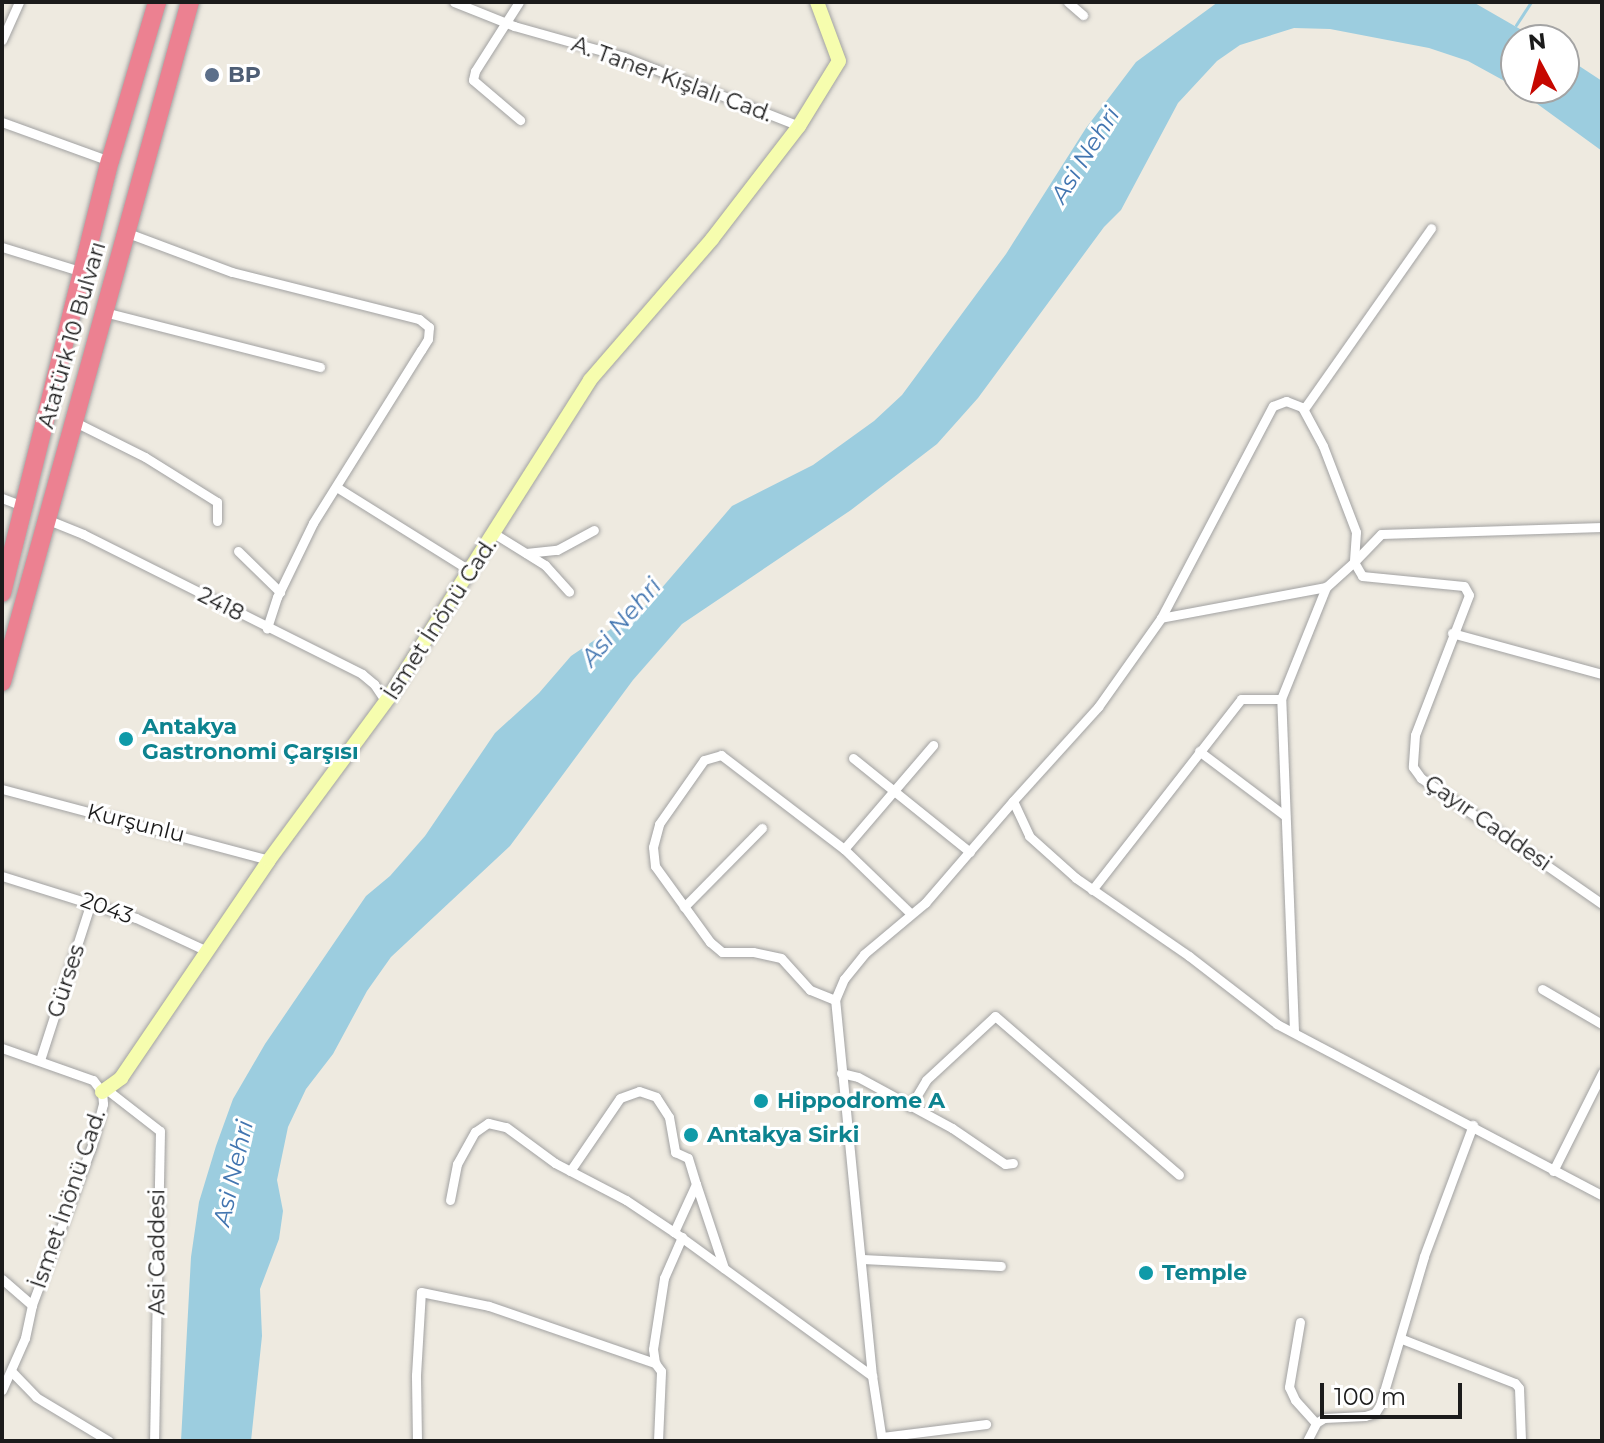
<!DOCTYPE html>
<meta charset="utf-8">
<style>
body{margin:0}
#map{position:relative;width:1604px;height:1443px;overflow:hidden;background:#eeeae0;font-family:Montserrat,sans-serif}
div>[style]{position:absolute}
.water>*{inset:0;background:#9ccddf}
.stream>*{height:3px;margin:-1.5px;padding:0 1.5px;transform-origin:1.5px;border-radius:1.5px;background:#9ccddf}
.roads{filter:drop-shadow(0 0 2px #a2a2a2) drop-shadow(0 0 2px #a2a2a2)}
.street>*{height:9px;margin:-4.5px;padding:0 4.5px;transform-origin:4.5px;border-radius:4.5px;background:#fff}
.secondary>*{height:14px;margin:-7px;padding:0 7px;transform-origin:7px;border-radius:7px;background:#f6fdae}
.highway>*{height:18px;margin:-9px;padding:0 9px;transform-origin:9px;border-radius:9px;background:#ec8191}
.dots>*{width:22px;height:22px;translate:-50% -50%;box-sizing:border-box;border:4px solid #fff;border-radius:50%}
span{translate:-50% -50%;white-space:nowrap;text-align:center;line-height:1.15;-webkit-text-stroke:6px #fff;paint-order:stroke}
.service-label{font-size:22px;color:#4e5e75;font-weight:700}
.left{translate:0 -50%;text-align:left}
.street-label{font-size:22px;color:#1b1b1b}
.culture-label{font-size:22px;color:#0d838f;font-weight:700}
.water-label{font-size:24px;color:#4275b0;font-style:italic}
.frame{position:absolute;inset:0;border:4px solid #1b1b1b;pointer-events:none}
.north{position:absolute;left:1500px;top:24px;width:80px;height:80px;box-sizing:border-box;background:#fff;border:2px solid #a4a4a4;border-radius:50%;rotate:353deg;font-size:22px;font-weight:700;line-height:32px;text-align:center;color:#1b1b1b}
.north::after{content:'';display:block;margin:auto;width:28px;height:36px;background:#c60700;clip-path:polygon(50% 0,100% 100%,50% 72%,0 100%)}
.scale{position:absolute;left:1320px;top:1383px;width:142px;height:36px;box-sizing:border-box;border:4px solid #1b1b1b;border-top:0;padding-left:10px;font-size:24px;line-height:28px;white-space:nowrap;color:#1b1b1b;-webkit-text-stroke:6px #fff;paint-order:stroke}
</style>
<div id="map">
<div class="water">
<i style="clip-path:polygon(1218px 2px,1473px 2px,1539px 40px,1516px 40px,1516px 88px,1564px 88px,1564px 56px,1602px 81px,1602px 151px,1510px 84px,1468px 61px,1429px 48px,1330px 29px,1294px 28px,1240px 45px,1217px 61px,1178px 103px,1121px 210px,1104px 227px,978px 398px,937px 444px,851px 510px,682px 624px,633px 680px,510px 846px,391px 957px,367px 991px,333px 1054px,306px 1089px,288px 1127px,277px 1180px,283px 1211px,279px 1239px,260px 1289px,262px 1336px,251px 1441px,181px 1441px,191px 1257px,199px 1202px,216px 1146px,233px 1099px,265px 1044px,366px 896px,390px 876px,425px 836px,495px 733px,539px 693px,571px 656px,648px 604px,732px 506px,813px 465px,874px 421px,902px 395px,1006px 254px,1086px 128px,1136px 62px)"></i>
</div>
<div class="stream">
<i style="left:1516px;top:25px;width:27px;rotate:-57deg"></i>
</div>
<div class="roads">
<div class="street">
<i style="left:454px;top:2px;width:65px;rotate:21.8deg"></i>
<i style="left:514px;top:26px;width:114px;rotate:15.7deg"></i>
<i style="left:624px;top:57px;width:188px;rotate:21.5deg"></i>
<i style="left:519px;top:2px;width:82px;rotate:122.5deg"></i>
<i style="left:475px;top:71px;width:9px;rotate:103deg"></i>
<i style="left:473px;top:80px;width:62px;rotate:40.4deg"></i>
<i style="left:1068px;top:2px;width:20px;rotate:41deg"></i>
<i style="left:2px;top:40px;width:42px;rotate:-65.9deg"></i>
<i style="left:2px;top:122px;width:115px;rotate:19.9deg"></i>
<i style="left:125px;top:232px;width:114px;rotate:20.5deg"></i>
<i style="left:232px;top:272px;width:193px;rotate:14.1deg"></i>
<i style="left:419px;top:319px;width:13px;rotate:39deg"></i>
<i style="left:429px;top:327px;width:12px;rotate:95deg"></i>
<i style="left:428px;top:339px;width:13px;rotate:122deg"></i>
<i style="left:421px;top:350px;width:204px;rotate:122deg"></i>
<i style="left:313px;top:523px;width:82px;rotate:115.9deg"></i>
<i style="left:277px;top:597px;width:33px;rotate:108deg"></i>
<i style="left:2px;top:247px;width:85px;rotate:17.2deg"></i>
<i style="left:104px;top:312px;width:223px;rotate:14.3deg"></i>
<i style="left:1304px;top:409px;width:221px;rotate:-54.9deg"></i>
<i style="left:73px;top:421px;width:80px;rotate:26.6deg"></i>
<i style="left:145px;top:457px;width:85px;rotate:32deg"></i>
<i style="left:217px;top:502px;width:19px;rotate:90deg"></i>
<i style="left:338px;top:488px;width:157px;rotate:32deg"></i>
<i style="left:2px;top:498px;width:25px;rotate:21deg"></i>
<i style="left:46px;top:519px;width:40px;rotate:22deg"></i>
<i style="left:83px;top:534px;width:312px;rotate:26.6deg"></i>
<i style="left:362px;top:674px;width:16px;rotate:40deg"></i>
<i style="left:374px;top:684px;width:22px;rotate:56deg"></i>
<i style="left:1602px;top:527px;width:221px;rotate:178.2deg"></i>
<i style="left:1381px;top:534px;width:39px;rotate:134deg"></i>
<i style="left:1354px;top:562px;width:16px;rotate:60deg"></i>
<i style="left:1362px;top:576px;width:102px;rotate:5.6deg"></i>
<i style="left:1464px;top:586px;width:10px;rotate:61deg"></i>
<i style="left:1469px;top:595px;width:150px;rotate:111.1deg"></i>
<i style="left:1415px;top:735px;width:32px;rotate:94deg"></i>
<i style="left:1413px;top:767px;width:14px;rotate:54deg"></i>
<i style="left:1421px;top:778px;width:221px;rotate:34.8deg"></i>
<i style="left:495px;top:534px;width:59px;rotate:31.8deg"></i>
<i style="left:545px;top:565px;width:36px;rotate:48deg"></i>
<i style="left:238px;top:551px;width:59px;rotate:44.3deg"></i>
<i style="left:526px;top:553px;width:31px;rotate:-6deg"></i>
<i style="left:557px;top:550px;width:42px;rotate:-28.4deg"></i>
<i style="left:1452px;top:633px;width:156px;rotate:15.3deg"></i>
<i style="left:1199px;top:751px;width:106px;rotate:37deg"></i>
<i style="left:853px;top:758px;width:150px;rotate:38.8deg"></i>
<i style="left:2px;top:789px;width:276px;rotate:14.9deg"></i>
<i style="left:1013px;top:801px;width:127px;rotate:-47.9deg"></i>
<i style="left:1098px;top:707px;width:109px;rotate:-54.7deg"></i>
<i style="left:1161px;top:618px;width:240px;rotate:-62.2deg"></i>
<i style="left:1273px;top:406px;width:14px;rotate:-21deg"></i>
<i style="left:1286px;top:401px;width:17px;rotate:21deg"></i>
<i style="left:1302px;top:407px;width:44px;rotate:61.7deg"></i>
<i style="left:1323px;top:446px;width:92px;rotate:69deg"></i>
<i style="left:1356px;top:532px;width:30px;rotate:94deg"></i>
<i style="left:1354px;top:562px;width:38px;rotate:138deg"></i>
<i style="left:1326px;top:587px;width:168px;rotate:169.4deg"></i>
<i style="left:844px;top:849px;width:137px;rotate:-49.4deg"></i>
<i style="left:2px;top:876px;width:140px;rotate:17.4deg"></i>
<i style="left:136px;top:918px;width:78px;rotate:24.9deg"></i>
<i style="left:1092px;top:890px;width:242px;rotate:-52deg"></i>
<i style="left:1241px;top:699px;width:40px"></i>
<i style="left:684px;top:907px;width:111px;rotate:-45.4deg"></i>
<i style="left:1542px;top:989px;width:69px;rotate:30.3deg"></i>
<i style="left:835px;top:1000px;width:27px;rotate:-158deg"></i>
<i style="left:810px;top:990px;width:43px;rotate:-132.2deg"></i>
<i style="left:781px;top:958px;width:29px;rotate:-168deg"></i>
<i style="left:753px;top:952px;width:31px;rotate:180deg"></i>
<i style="left:722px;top:952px;width:16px;rotate:-140deg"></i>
<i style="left:710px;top:942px;width:94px;rotate:-125.9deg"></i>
<i style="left:655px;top:866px;width:19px;rotate:-96deg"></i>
<i style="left:653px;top:847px;width:24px;rotate:-75deg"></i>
<i style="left:659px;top:824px;width:78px;rotate:-54.9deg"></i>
<i style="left:704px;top:760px;width:18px;rotate:-16deg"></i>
<i style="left:721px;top:755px;width:155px;rotate:37.4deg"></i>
<i style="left:844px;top:849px;width:93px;rotate:44.1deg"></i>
<i style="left:1294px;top:1031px;width:332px;rotate:-92.2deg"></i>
<i style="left:1281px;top:699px;width:121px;rotate:-68.1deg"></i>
<i style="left:2px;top:1048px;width:96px;rotate:19.4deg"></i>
<i style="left:93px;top:1080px;width:15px;rotate:53deg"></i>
<i style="left:102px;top:1092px;width:12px;rotate:85deg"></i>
<i style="left:103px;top:1104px;width:42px;rotate:105deg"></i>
<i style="left:92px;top:1145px;width:171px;rotate:110.6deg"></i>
<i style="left:32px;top:1305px;width:34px;rotate:102deg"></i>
<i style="left:25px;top:1338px;width:57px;rotate:113.9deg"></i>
<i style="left:40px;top:1060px;width:166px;rotate:-72.1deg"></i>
<i style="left:841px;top:1073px;width:17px;rotate:13deg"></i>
<i style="left:858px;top:1077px;width:107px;rotate:28.5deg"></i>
<i style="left:952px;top:1128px;width:64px;rotate:34.2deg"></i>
<i style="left:1005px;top:1164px;width:8px;rotate:-7deg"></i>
<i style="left:106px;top:1089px;width:68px;rotate:37.9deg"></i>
<i style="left:160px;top:1131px;width:310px;rotate:91.1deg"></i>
<i style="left:910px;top:1107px;width:31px;rotate:-59deg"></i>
<i style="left:926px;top:1080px;width:94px;rotate:-42.8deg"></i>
<i style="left:995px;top:1016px;width:243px;rotate:40.8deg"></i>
<i style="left:570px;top:1171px;width:88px;rotate:-55.6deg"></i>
<i style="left:620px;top:1098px;width:20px;rotate:-20deg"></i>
<i style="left:639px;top:1091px;width:18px;rotate:19deg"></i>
<i style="left:656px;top:1097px;width:24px;rotate:57deg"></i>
<i style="left:669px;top:1117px;width:36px;rotate:80deg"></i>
<i style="left:675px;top:1152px;width:14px;rotate:25deg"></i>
<i style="left:688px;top:1158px;width:27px;rotate:73deg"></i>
<i style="left:696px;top:1184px;width:53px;rotate:114.6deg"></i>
<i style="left:1553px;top:1171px;width:110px;rotate:-63.4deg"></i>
<i style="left:696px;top:1184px;width:89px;rotate:71.6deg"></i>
<i style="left:450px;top:1200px;width:37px;rotate:-79deg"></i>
<i style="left:457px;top:1164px;width:37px;rotate:-61deg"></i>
<i style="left:475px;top:1132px;width:16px;rotate:-35deg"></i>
<i style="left:488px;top:1123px;width:18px;rotate:13deg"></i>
<i style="left:506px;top:1127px;width:61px;rotate:36.3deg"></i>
<i style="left:555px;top:1163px;width:80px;rotate:27.5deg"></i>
<i style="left:626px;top:1200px;width:58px;rotate:33.7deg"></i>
<i style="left:674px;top:1232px;width:245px;rotate:36deg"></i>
<i style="left:862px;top:1259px;width:139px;rotate:2.9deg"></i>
<i style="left:2px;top:1279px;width:40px;rotate:41deg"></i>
<i style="left:1300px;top:1322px;width:66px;rotate:99.6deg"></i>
<i style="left:1289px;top:1387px;width:14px;rotate:65deg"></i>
<i style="left:1295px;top:1400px;width:31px;rotate:48deg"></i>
<i style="left:1402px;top:1339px;width:121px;rotate:21.3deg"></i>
<i style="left:1515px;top:1383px;width:6px;rotate:51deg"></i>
<i style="left:1519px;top:1388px;width:53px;rotate:87.8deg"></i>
<i style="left:13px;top:1373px;width:33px;rotate:46deg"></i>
<i style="left:36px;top:1397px;width:85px;rotate:31.1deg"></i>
<i style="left:882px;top:1437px;width:105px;rotate:-7.1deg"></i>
<i style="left:417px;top:1441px;width:66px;rotate:-90.9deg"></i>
<i style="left:416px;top:1375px;width:83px;rotate:-86.6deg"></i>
<i style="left:421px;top:1292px;width:69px;rotate:11.6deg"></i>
<i style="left:489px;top:1306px;width:176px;rotate:19deg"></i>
<i style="left:658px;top:1441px;width:70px;rotate:-87.5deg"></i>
<i style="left:661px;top:1371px;width:10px;rotate:-127deg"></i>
<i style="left:655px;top:1363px;width:14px;rotate:-98deg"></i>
<i style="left:653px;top:1349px;width:72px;rotate:-81.2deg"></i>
<i style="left:664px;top:1278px;width:45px;rotate:-66.3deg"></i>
<i style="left:882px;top:1441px;width:66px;rotate:-98.7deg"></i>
<i style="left:872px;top:1376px;width:378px;rotate:-95.6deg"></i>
<i style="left:835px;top:1000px;width:23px;rotate:-67deg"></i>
<i style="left:844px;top:979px;width:32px;rotate:-51deg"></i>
<i style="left:864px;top:954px;width:80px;rotate:-39.9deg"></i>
<i style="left:925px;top:903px;width:135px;rotate:-49.2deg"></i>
<i style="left:1013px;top:801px;width:38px;rotate:65deg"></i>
<i style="left:1029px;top:836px;width:63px;rotate:41.8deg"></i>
<i style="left:1076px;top:878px;width:137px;rotate:34.6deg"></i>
<i style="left:1189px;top:956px;width:111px;rotate:37.7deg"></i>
<i style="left:1277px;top:1024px;width:367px;rotate:27.8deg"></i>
<i style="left:1307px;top:1441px;width:20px;rotate:-63deg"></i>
<i style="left:1316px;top:1423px;width:9px;rotate:-32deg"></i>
<i style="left:1324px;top:1418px;width:41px;rotate:-2.8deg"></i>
<i style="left:1365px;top:1416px;width:10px;rotate:-17deg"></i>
<i style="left:1375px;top:1413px;width:9px;rotate:-58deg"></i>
<i style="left:1380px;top:1405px;width:155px;rotate:-73.5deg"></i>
<i style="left:1424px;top:1256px;width:140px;rotate:-69.5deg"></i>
</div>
<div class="secondary">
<i style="left:102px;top:1092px;width:24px;rotate:-36deg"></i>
<i style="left:121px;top:1078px;width:263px;rotate:-55.8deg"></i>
<i style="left:269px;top:860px;width:202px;rotate:-53.6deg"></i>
<i style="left:389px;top:697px;width:375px;rotate:-57.6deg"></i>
<i style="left:590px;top:380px;width:186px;rotate:-49.1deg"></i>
<i style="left:712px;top:239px;width:143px;rotate:-52.4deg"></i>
<i style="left:799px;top:126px;width:76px;rotate:-58.4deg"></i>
<i style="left:839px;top:61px;width:63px;rotate:-110.4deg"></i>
</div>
<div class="highway">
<i style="left:2px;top:593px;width:445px;rotate:-76deg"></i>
<i style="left:110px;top:161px;width:166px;rotate:-73.5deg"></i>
<i style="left:2px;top:682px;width:706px;rotate:-74.55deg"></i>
</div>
</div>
<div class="dots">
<i style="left:212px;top:75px;background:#5c6f8a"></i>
<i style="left:126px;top:739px;background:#0f9aa8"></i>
<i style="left:761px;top:1101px;background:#0f9aa8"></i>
<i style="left:691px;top:1135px;background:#0f9aa8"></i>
<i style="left:1146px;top:1273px;background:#0f9aa8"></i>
</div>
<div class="service-label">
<span class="left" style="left:228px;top:75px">BP</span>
</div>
<div class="street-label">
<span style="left:672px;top:79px;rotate:20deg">A. Taner Kışlalı Cad.</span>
<span style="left:72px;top:335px;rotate:-74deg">Atatürk 10 Bulvarı</span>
<span style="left:221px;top:604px;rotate:27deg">2418</span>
<span style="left:440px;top:619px;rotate:-57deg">İsmet İnönü Cad.</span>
<span style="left:136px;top:823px;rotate:14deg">Kurşunlu</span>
<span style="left:1488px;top:823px;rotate:35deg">Çayır Caddesi</span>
<span style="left:107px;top:908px;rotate:20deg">2043</span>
<span style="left:66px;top:981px;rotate:-72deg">Gürses</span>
<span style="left:68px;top:1199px;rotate:-71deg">İsmet İnönü Cad.</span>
<span style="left:157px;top:1252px;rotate:-90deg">Asi Caddesi</span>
</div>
<div class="culture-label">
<span class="left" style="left:142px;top:739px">Antakya<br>Gastronomi Çarşısı</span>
<span class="left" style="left:777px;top:1101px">Hippodrome A</span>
<span class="left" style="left:707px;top:1135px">Antakya Sirki</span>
<span class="left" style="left:1162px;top:1273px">Temple</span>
</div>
<div class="water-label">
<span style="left:1085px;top:155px;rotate:-58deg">Asi Nehri</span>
<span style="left:621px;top:622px;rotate:-49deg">Asi Nehri</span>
<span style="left:233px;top:1173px;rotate:-77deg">Asi Nehri</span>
</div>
<div class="frame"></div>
<div class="north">N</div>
<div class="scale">100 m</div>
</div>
